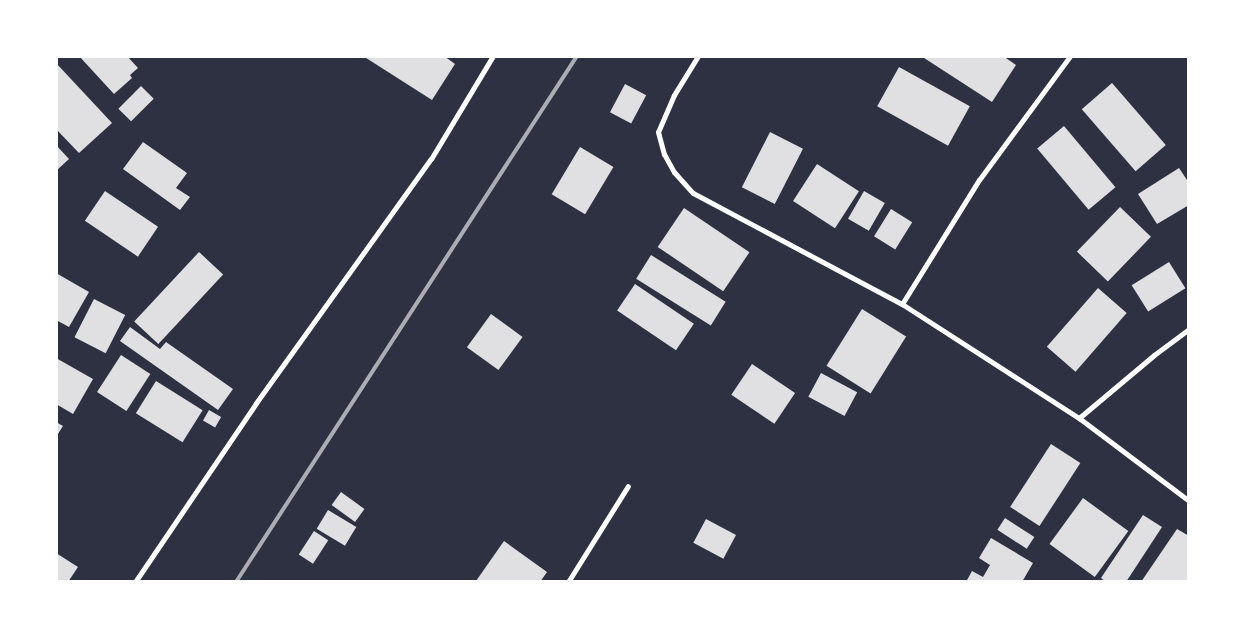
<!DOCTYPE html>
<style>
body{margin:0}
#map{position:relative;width:1245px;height:638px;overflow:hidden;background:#2d3142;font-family:"Alegreya Sans",sans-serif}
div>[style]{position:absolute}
.building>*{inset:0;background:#e0e0e3;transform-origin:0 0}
.minor>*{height:5px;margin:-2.5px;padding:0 2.5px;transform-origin:2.5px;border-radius:2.5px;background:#fff}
.rail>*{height:4px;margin:-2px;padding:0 2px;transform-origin:2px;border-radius:2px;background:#abadb3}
span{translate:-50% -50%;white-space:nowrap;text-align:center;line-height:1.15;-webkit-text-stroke:4px #fff;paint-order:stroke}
.frame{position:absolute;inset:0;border:58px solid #fff;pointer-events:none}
</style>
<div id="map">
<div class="building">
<i style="clip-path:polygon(79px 56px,127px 56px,138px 68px,130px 75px,132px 78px,114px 94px)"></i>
<i style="clip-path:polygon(363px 56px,444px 56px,455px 64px,432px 100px)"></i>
<i style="clip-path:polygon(921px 56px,1003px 56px,1016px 65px,992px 102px)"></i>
<i style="clip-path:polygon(56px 63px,112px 123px,79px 153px,56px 129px)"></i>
<i style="left:899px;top:67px;width:81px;height:45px;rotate:29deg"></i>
<i style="left:1112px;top:83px;width:82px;height:40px;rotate:49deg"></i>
<i style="left:625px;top:84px;width:24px;height:32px;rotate:28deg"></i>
<i style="left:141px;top:86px;width:18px;height:32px;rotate:45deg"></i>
<i style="left:1064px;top:126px;width:80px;height:35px;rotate:50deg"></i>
<i style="left:770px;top:132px;width:37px;height:62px;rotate:27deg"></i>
<i style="clip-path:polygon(143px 142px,187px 173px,176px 188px,190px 197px,180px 210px,123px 169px)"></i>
<i style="clip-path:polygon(56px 145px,69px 159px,56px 171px)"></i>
<i style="left:580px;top:147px;width:39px;height:55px;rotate:31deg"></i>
<i style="left:817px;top:164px;width:50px;height:44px;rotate:33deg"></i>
<i style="clip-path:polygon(1179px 168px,1189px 183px,1189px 205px,1157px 224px,1138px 194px)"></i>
<i style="left:105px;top:191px;width:64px;height:36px;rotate:34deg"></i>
<i style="left:864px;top:191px;width:24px;height:32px;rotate:30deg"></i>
<i style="left:1120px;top:207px;width:43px;height:62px;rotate:44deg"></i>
<i style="left:684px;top:208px;width:79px;height:47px;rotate:34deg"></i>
<i style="left:891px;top:209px;width:25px;height:32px;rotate:32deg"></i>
<i style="left:199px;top:252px;width:33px;height:95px;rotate:43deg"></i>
<i style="left:651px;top:255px;width:88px;height:28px;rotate:32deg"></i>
<i style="left:1169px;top:262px;width:31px;height:44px;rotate:58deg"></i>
<i style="clip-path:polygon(56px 273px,89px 292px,69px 327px,56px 320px)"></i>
<i style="left:635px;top:284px;width:71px;height:32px;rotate:34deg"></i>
<i style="left:1098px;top:288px;width:38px;height:78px;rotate:41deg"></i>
<i style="left:94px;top:299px;width:35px;height:43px;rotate:27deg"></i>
<i style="left:862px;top:309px;width:52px;height:67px;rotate:32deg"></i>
<i style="left:491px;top:314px;width:39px;height:41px;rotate:36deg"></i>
<i style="clip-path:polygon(130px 327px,160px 349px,166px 342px,233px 389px,218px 410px,120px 341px)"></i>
<i style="left:121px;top:355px;width:35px;height:44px;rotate:33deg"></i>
<i style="clip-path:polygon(56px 358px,93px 379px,73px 414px,56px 404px)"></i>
<i style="left:752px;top:364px;width:52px;height:37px;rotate:34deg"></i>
<i style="left:821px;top:373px;width:41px;height:27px;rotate:28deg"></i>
<i style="left:156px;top:381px;width:55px;height:38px;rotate:32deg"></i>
<i style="left:209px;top:410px;width:14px;height:12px;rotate:30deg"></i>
<i style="clip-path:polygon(56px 422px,63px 426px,56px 437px)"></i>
<i style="left:1051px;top:444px;width:35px;height:75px;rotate:33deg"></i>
<i style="left:341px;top:492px;width:29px;height:16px;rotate:36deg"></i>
<i style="left:1083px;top:498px;width:56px;height:57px;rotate:36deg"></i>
<i style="left:328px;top:510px;width:33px;height:22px;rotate:31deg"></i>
<i style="clip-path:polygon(1143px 515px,1162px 527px,1126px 582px,1106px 582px,1101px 578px)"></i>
<i style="left:1005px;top:518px;width:35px;height:14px;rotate:33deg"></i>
<i style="left:706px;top:519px;width:34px;height:27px;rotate:28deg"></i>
<i style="clip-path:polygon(1177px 529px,1189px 536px,1189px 582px,1141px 582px)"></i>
<i style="left:314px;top:531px;width:17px;height:28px;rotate:33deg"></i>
<i style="clip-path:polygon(991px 538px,1033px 563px,1022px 582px,966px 582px,972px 571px,983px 577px,990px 565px,979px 558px)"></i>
<i style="clip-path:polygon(504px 541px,547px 572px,540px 582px,476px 581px)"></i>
<i style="clip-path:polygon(56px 553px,78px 567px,68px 582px,56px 582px)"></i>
</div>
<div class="minor">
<i style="left:698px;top:56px;width:46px;rotate:121.6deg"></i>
<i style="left:674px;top:95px;width:40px;rotate:113.4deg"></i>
<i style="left:658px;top:132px;width:23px;rotate:75deg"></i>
<i style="left:664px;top:154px;width:21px;rotate:61deg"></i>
<i style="left:674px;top:172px;width:28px;rotate:48deg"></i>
<i style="left:693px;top:193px;width:237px;rotate:28deg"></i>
<i style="left:902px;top:304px;width:211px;rotate:32.8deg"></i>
<i style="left:1079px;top:418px;width:138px;rotate:37deg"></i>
<i style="left:902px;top:304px;width:146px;rotate:-58.2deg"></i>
<i style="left:979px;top:180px;width:154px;rotate:-53.7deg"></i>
<i style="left:1079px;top:418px;width:98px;rotate:-40deg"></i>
<i style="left:1154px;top:355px;width:44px;rotate:-36.6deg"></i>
<i style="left:135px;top:582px;width:216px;rotate:-55.9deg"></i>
<i style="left:256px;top:403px;width:300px;rotate:-54.4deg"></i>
<i style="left:431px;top:159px;width:120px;rotate:-59deg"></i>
<i style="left:568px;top:582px;width:113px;rotate:-58deg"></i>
</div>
<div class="rail">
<i style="left:236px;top:582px;width:627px;rotate:-57.05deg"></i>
</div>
<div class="frame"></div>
</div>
